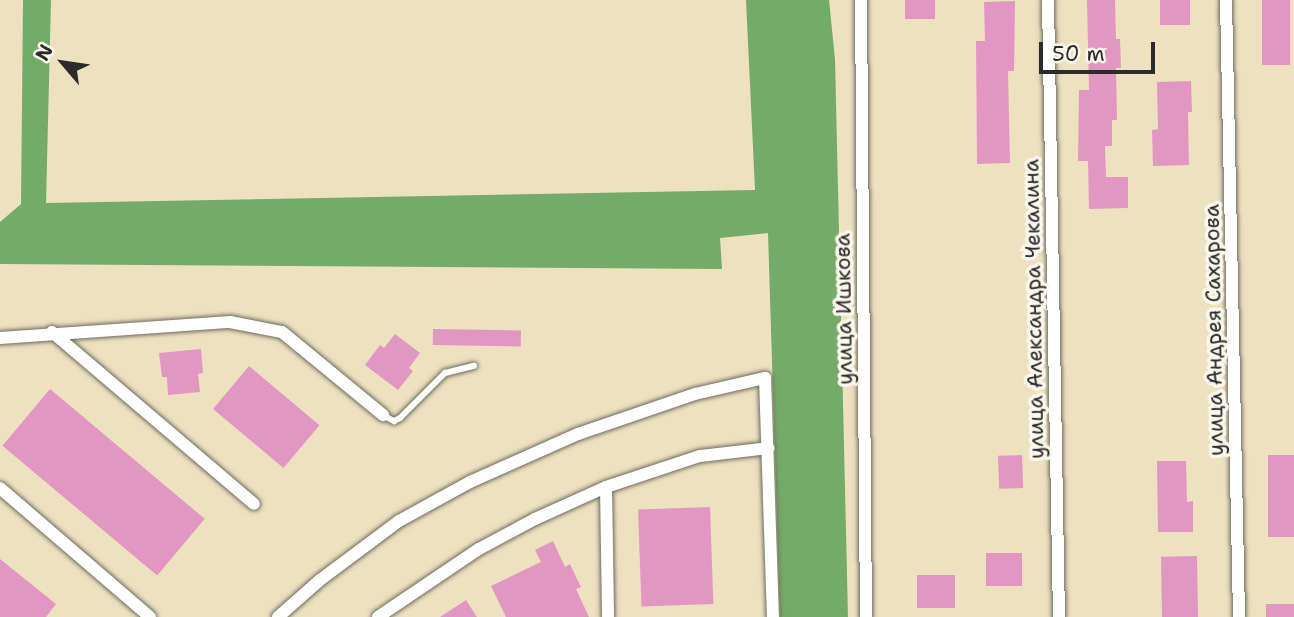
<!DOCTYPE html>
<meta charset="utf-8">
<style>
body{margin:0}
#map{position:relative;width:1294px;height:617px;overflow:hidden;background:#ede1c0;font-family:"Shantell Sans",sans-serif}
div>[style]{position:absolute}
.forest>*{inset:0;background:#75ab68}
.building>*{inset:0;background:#e297c2;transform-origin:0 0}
.roads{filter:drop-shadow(0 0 2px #6f6b5f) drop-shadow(0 0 2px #6f6b5f)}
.service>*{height:6px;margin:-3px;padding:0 3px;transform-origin:3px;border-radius:3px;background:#fff}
.minor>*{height:12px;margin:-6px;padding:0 6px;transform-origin:6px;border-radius:6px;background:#fff}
span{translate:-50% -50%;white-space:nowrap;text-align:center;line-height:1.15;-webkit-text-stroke:7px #fbf7ec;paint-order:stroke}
.street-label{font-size:21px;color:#2b2b2b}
.north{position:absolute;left:28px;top:28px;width:70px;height:70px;-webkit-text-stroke:5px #fbf7ec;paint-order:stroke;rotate:299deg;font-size:19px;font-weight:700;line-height:28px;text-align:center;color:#2b2b2b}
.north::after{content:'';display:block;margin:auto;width:24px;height:32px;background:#2b2b2b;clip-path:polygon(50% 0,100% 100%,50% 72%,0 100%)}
.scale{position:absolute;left:1039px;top:42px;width:116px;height:32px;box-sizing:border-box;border:4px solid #2b2b2b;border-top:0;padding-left:9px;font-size:21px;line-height:24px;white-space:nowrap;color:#2b2b2b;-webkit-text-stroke:5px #fbf7ec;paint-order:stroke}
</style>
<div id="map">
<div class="forest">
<i style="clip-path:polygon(23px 0,51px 0,46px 203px,755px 190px,746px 0,829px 0,835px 59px,848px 617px,780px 617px,768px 233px,720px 238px,722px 269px,0 264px,0 222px,21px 204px)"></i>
</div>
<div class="building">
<i style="left:905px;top:0;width:30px;height:19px"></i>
<i style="clip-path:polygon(1087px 0,1115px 0,1116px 39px,1120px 39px,1121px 68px,1116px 68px,1117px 120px,1112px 120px,1112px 146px,1105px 146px,1106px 177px,1128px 177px,1128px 208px,1089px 209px,1088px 161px,1078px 161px,1079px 90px,1089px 90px)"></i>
<i style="left:1160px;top:0;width:30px;height:25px"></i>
<i style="left:1262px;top:0;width:28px;height:65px"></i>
<i style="clip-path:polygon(1015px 1px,1014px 71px,1008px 71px,1010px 163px,977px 164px,976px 41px,985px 41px,984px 2px)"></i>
<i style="clip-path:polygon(1191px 81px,1192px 112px,1188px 112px,1189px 165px,1153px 166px,1152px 130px,1158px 129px,1157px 82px)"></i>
<i style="left:433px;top:329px;width:88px;height:16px;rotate:1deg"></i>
<i style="clip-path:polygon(395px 334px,420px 353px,409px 368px,413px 371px,398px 390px,365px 365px,380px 345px,384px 348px)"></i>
<i style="clip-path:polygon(201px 349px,203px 373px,198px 374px,200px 392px,168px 395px,167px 377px,162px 377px,159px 353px)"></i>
<i style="left:249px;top:366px;width:92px;height:56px;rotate:40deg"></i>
<i style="left:50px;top:389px;width:202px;height:74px;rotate:40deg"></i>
<i style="left:1022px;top:455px;width:33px;height:24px;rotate:88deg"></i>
<i style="left:1268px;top:455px;width:26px;height:82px"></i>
<i style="clip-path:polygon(1157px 461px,1186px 461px,1187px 502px,1193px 501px,1193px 532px,1158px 532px)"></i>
<i style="left:710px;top:507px;width:97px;height:72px;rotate:88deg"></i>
<i style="clip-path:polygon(553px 541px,565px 567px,570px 564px,576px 577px,581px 587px,576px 589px,589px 617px,506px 617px,491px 586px,541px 562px,535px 550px)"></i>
<i style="left:986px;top:553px;width:36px;height:33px"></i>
<i style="left:1197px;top:556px;width:61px;height:36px;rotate:89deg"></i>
<i style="clip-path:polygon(0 559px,56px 604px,46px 617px,0 617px)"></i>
<i style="left:955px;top:575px;width:33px;height:38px;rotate:90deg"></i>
<i style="clip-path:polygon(466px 600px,477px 617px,440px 617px)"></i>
<i style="left:1294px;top:604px;width:13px;height:28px;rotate:90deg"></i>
</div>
<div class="roads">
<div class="service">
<i style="left:383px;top:415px;width:13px;rotate:29deg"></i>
<i style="left:394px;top:421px;width:7px;rotate:-27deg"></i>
<i style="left:400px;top:418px;width:64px;rotate:-45deg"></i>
<i style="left:445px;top:373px;width:30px;rotate:-14deg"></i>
</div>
<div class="minor">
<i style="left:861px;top:0;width:617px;rotate:89.54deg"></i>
<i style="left:1048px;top:0;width:617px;rotate:88.98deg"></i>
<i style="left:1226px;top:0;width:617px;rotate:88.79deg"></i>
<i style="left:52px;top:332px;width:265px;rotate:40.4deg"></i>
<i style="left:0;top:338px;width:231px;rotate:-4deg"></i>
<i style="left:230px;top:322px;width:53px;rotate:10.9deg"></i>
<i style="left:282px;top:332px;width:131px;rotate:39.4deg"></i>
<i style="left:606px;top:487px;width:130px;rotate:89.1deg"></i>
<i style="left:0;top:488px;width:198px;rotate:40.7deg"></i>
<i style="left:278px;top:617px;width:56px;rotate:-41.4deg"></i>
<i style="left:320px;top:580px;width:99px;rotate:-36.8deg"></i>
<i style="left:399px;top:521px;width:81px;rotate:-28.8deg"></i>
<i style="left:470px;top:482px;width:118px;rotate:-24deg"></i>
<i style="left:578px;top:434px;width:124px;rotate:-18.9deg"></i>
<i style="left:695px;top:394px;width:72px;rotate:-12.9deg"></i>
<i style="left:765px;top:378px;width:239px;rotate:88.1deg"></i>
<i style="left:378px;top:617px;width:122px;rotate:-34deg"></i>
<i style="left:479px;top:549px;width:64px;rotate:-28.2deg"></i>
<i style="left:535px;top:519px;width:78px;rotate:-24.3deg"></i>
<i style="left:606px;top:487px;width:99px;rotate:-18.3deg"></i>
<i style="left:700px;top:456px;width:69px;rotate:-6.6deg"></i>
</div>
</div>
<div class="street-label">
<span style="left:844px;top:309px;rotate:-91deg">улица Ишкова</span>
<span style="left:1034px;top:309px;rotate:-91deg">улица Александра Чекалина</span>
<span style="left:1214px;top:330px;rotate:-91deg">улица Андрея Сахарова</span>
</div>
<div class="north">N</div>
<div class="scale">50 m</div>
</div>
